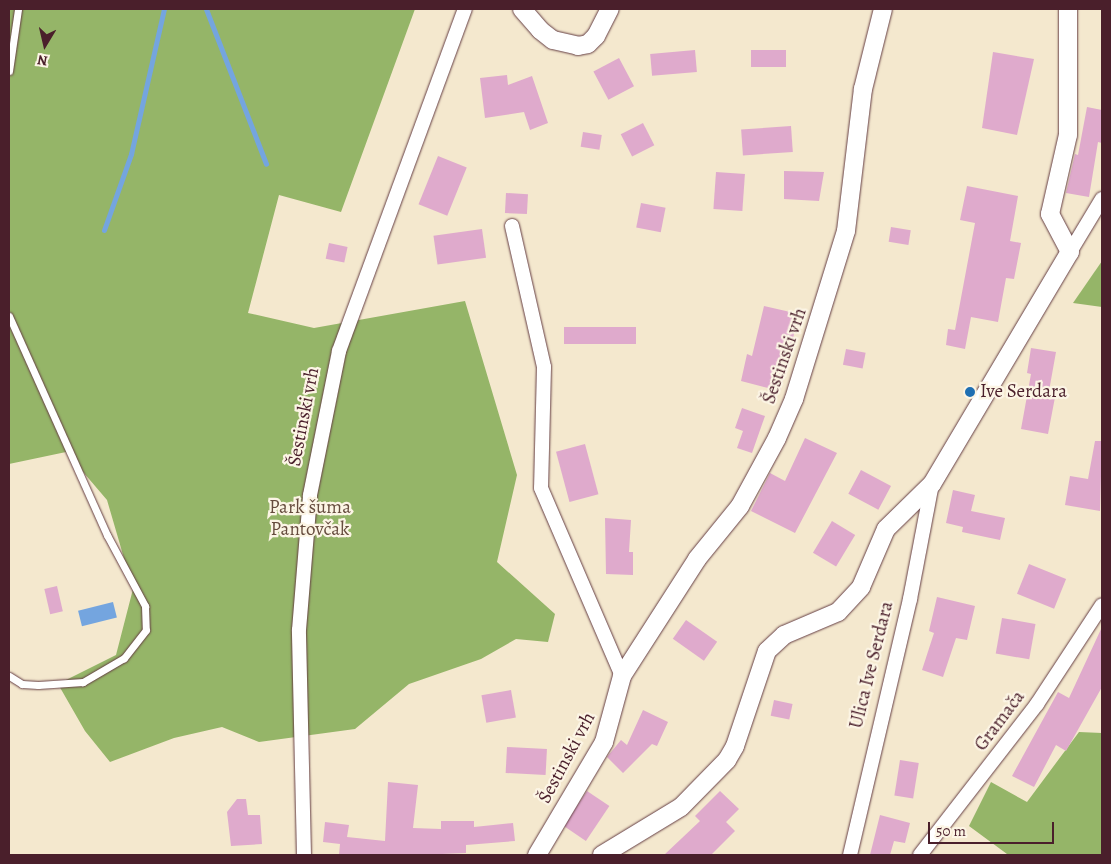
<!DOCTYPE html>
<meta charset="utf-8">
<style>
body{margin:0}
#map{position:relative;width:1111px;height:864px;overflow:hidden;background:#f4e8ce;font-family:Alegreya,serif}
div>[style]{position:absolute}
.forest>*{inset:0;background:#95b568}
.water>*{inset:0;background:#74a5df;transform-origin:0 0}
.stream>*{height:5px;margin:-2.5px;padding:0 2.5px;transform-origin:2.5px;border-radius:2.5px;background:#74a5df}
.building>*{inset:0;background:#dfaacc;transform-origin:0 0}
.roads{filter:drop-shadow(0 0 1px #643d43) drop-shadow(0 0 1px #643d43)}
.service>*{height:7px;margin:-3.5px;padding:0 3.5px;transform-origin:3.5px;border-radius:3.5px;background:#fff}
.minor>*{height:14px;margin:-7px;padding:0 7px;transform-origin:7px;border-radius:7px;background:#fff}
.tertiary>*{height:18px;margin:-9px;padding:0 9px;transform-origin:9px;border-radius:9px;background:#fff}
.dots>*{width:14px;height:14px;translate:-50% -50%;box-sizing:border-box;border:2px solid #fcf5e5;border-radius:50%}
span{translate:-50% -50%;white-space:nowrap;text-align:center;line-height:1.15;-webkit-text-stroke:4.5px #fcf5e5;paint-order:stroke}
.street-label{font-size:19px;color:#4a1f2b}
.poi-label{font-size:19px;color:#4a1f2b}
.left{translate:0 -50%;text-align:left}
.park-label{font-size:19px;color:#664c3e}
.frame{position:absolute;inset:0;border:10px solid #4a1f2b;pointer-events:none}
.north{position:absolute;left:20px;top:20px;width:50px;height:50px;-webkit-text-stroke:4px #fcf5e5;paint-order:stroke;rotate:189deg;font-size:14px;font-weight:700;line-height:20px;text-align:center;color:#4a1f2b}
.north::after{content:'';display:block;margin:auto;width:18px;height:22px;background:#4a1f2b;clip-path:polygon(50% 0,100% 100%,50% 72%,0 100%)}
.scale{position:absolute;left:928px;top:822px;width:126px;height:22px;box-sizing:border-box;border:2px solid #4a1f2b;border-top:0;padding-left:6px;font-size:15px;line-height:18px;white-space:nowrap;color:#4a1f2b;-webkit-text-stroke:4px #fcf5e5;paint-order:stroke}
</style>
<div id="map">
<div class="forest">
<i style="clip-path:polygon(9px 9px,415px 9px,341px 212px,279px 195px,248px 313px,314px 328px,465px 301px,517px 475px,497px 562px,555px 614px,548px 642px,516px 639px,481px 659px,409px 684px,355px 729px,259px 742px,222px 727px,174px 738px,110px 762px,85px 731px,58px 684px,116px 655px,133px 589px,107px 500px,66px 452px,9px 464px)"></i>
<i style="clip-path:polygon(1102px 261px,1102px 307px,1073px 303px)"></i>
<i style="clip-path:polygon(1079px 732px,1102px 733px,1102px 855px,1007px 854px,969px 826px,991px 782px,1027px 802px)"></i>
</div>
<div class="water">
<i style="left:113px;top:602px;width:16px;height:36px;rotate:76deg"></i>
</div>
<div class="stream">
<i style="left:206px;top:9px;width:166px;rotate:68.8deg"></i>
<i style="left:104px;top:230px;width:81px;rotate:-70.4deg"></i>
<i style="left:131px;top:154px;width:149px;rotate:-77.2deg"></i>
</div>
<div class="building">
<i style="left:695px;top:50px;width:22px;height:45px;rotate:85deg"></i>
<i style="left:751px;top:50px;width:35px;height:17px"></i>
<i style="clip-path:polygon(993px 52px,1034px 59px,1017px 135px,982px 128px)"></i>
<i style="left:619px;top:58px;width:32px;height:29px;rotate:62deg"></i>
<i style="clip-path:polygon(507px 75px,508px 85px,532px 76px,548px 123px,530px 130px,524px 112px,485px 118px,480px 78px)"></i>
<i style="clip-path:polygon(1087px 107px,1102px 110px,1102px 143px,1098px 142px,1089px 197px,1066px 193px,1075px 154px,1078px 155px)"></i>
<i style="left:643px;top:123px;width:25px;height:25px;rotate:63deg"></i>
<i style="left:791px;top:126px;width:26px;height:50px;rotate:86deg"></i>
<i style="left:583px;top:132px;width:19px;height:15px;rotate:9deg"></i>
<i style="left:438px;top:156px;width:31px;height:52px;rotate:22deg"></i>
<i style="clip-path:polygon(784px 171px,824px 172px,819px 201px,784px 199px)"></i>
<i style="left:716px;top:172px;width:29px;height:37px;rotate:4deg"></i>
<i style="clip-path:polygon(967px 186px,1018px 196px,1010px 241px,1021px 243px,1014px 279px,1006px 278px,998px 322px,971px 317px,965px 349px,946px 345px,948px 329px,955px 330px,975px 223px,960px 220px)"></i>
<i style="left:506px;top:193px;width:22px;height:20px;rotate:3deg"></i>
<i style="left:641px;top:203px;width:25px;height:25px;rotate:11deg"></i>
<i style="left:891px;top:227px;width:20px;height:15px;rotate:9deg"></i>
<i style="left:482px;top:229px;width:29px;height:49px;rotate:82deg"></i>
<i style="left:329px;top:243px;width:19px;height:16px;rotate:12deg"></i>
<i style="clip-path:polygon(764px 306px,799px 314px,780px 391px,741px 381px,747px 354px,752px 356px)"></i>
<i style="left:564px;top:327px;width:72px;height:17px"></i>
<i style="clip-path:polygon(1031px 348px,1056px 352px,1049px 391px,1056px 392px,1048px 434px,1021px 429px,1031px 374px,1027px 373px)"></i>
<i style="left:846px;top:349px;width:20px;height:16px;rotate:11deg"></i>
<i style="clip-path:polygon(742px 408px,765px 416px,752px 453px,737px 448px,743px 431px,735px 428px)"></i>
<i style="clip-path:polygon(805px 438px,837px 453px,795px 533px,751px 511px,770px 473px,785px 481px)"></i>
<i style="clip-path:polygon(1095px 441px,1102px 441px,1100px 511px,1065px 505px,1070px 476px,1088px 479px)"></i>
<i style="left:585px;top:444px;width:52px;height:30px;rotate:75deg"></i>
<i style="left:861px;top:470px;width:34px;height:27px;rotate:28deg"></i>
<i style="clip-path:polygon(953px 490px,975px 495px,971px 511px,1005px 518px,1000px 540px,962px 532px,963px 527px,946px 523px)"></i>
<i style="clip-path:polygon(605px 518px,631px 520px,629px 552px,633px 552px,633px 575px,606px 574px)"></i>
<i style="left:832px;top:521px;width:27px;height:37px;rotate:31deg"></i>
<i style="left:1029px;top:564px;width:40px;height:32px;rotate:22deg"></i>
<i style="left:57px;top:586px;width:26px;height:13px;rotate:77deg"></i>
<i style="clip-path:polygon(937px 597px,975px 606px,967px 640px,956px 638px,943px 677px,922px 670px,934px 633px,929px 631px)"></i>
<i style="left:1002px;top:618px;width:34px;height:36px;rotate:10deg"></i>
<i style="left:686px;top:620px;width:38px;height:23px;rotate:35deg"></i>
<i style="clip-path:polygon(1102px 627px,1102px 687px,1066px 751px,1056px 745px,1034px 787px,1012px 776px,1058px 692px,1069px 698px)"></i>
<i style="left:511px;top:690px;width:28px;height:30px;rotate:80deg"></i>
<i style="left:774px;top:700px;width:19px;height:16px;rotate:12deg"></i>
<i style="clip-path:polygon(643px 710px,668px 722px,657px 746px,652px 744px,623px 773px,607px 757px,621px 740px,627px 745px)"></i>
<i style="left:507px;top:747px;width:40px;height:26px;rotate:3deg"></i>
<i style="left:900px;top:760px;width:19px;height:36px;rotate:9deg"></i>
<i style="clip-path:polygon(388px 782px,418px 785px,413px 828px,441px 829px,441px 821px,474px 821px,474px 827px,513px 823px,515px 841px,466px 845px,466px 853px,418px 855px,339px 855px,340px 844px,323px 842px,325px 822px,349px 825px,347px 837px,385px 841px)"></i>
<i style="left:587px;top:791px;width:27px;height:42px;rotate:34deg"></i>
<i style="clip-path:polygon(720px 791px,739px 809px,726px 822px,735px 831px,711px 855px,664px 855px,700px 821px,695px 816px)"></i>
<i style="clip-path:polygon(237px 799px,246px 799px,248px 815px,260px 815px,262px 844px,231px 846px,227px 812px)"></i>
<i style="clip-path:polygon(880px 815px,910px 823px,905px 843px,894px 841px,890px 855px,870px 855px)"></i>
</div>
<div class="roads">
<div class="service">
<i style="left:9px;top:71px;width:63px;rotate:-81.7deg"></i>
<i style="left:9px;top:316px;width:240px;rotate:65.9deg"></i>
<i style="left:107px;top:535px;width:81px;rotate:61.8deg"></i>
<i style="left:145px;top:606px;width:24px;rotate:88deg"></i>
<i style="left:146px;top:630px;width:36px;rotate:128deg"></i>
<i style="left:124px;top:658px;width:48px;rotate:149.7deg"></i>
<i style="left:83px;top:682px;width:45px;rotate:176.2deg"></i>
<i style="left:38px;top:685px;width:16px;rotate:-176deg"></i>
<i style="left:22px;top:684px;width:15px;rotate:-148deg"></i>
</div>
<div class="minor">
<i style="left:512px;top:226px;width:145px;rotate:77.2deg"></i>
<i style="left:544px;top:367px;width:121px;rotate:91.4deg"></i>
<i style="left:541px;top:488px;width:205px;rotate:66.7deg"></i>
<i style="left:1070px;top:252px;width:62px;rotate:-58.9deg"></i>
<i style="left:304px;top:855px;width:225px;rotate:-91.3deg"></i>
<i style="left:299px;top:630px;width:135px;rotate:-85.3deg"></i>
<i style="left:310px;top:495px;width:147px;rotate:-78.6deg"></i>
<i style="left:339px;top:351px;width:364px;rotate:-69.8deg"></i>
<i style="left:850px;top:855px;width:263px;rotate:-76.8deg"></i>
<i style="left:910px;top:599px;width:117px;rotate:-79.2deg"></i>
<i style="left:920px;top:855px;width:191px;rotate:-52.2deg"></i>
<i style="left:1037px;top:704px;width:118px;rotate:-56.7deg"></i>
</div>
<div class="tertiary">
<i style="left:522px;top:9px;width:28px;rotate:49deg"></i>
<i style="left:540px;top:30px;width:16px;rotate:38deg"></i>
<i style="left:553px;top:40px;width:26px;rotate:13deg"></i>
<i style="left:578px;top:46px;width:10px;rotate:-11deg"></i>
<i style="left:588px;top:44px;width:11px;rotate:-45deg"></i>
<i style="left:596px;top:36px;width:30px;rotate:-63deg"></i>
<i style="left:537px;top:855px;width:131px;rotate:-59.3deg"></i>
<i style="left:604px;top:742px;width:68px;rotate:-74.7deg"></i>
<i style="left:622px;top:676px;width:139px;rotate:-57.3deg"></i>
<i style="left:697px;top:559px;width:68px;rotate:-50.9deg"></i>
<i style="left:740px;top:506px;width:77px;rotate:-61.4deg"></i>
<i style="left:777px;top:438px;width:43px;rotate:-66.4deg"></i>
<i style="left:794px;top:399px;width:176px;rotate:-72.8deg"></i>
<i style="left:846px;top:231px;width:143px;rotate:-83.2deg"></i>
<i style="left:863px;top:89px;width:82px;rotate:-76deg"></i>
<i style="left:602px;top:855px;width:92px;rotate:-31.3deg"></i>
<i style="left:681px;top:807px;width:66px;rotate:-45.6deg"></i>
<i style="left:727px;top:760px;width:16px;rotate:-60deg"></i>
<i style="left:735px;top:746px;width:100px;rotate:-71.4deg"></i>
<i style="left:767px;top:651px;width:23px;rotate:-43deg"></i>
<i style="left:784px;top:635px;width:59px;rotate:-23.1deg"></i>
<i style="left:838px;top:612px;width:34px;rotate:-47deg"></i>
<i style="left:861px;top:587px;width:63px;rotate:-66.7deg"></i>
<i style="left:886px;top:529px;width:64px;rotate:-44.4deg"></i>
<i style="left:932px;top:484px;width:270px;rotate:-59.3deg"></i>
<i style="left:1070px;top:252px;width:43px;rotate:-117.8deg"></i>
<i style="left:1050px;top:214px;width:81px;rotate:-77.2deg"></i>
<i style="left:1068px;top:135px;width:126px;rotate:-90deg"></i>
</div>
</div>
<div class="dots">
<i style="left:970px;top:392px;background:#1f6fb2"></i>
</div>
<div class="street-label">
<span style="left:785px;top:356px;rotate:-71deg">Šestinski vrh</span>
<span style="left:304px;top:417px;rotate:-79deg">Šestinski vrh</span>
<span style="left:872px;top:665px;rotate:-76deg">Ulica Ive Serdara</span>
<span style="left:1000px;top:721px;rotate:-53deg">Gramača</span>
<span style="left:567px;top:758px;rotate:-62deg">Šestinski vrh</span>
</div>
<div class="poi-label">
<span class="left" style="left:980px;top:392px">Ive Serdara</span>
</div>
<div class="park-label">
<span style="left:310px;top:519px">Park šuma<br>Pantovčak</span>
</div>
<div class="frame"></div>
<div class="north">N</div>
<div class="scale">50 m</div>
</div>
